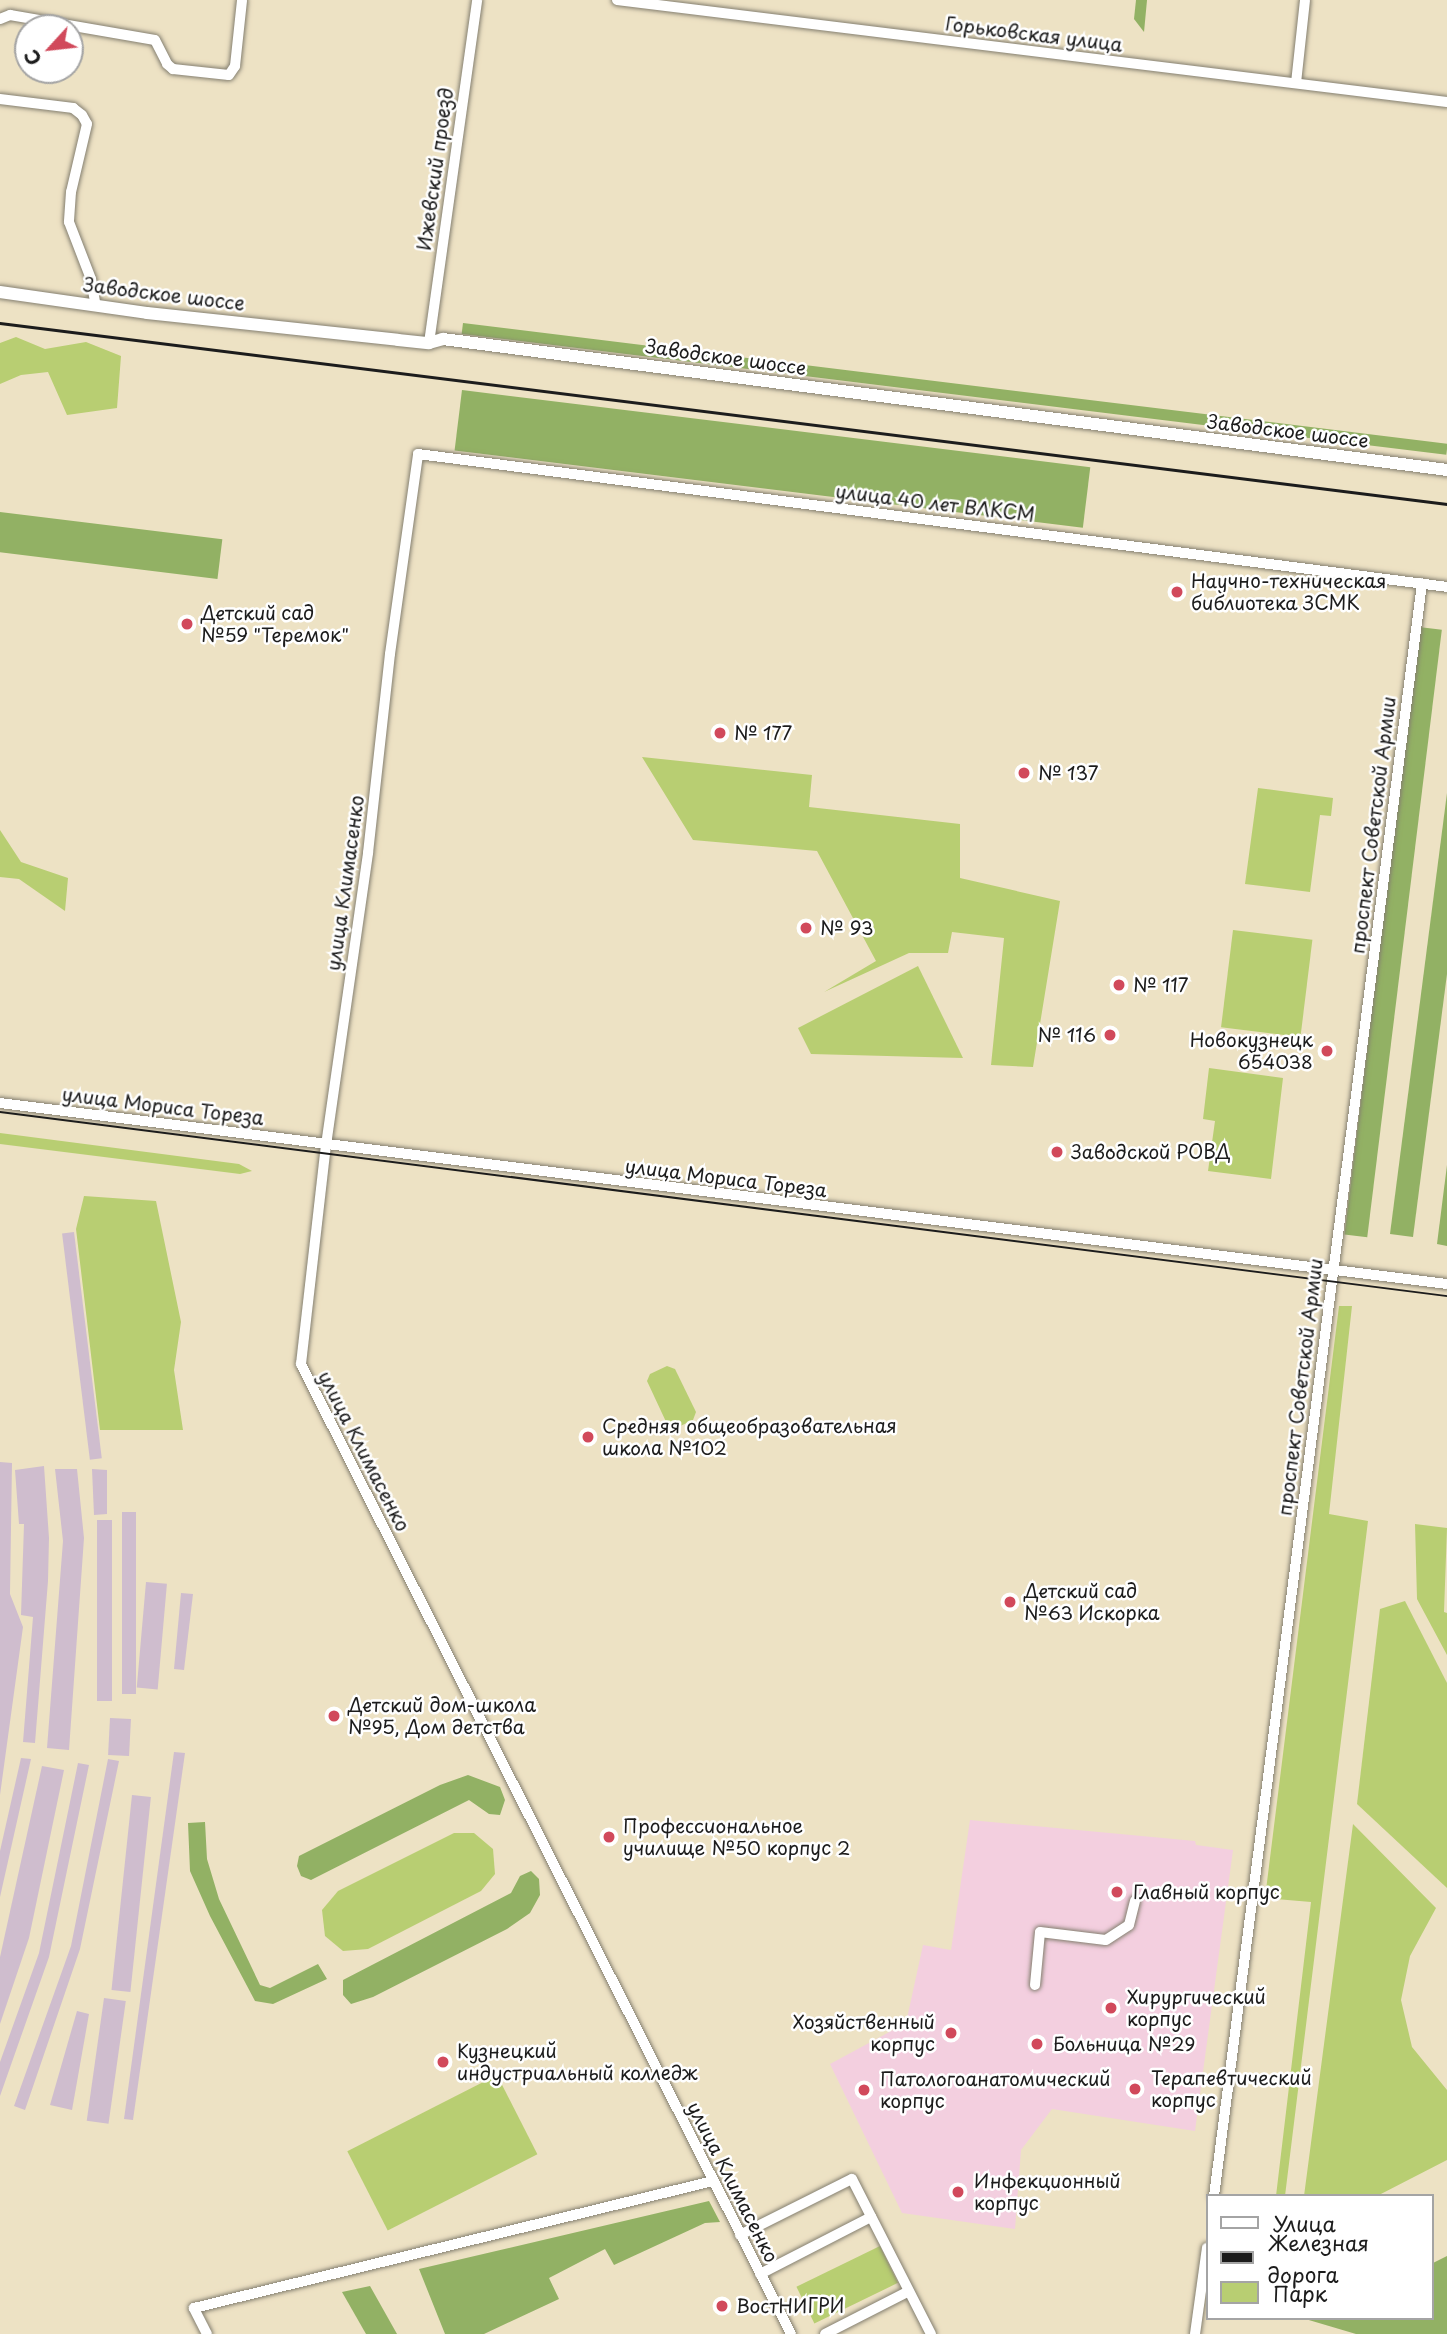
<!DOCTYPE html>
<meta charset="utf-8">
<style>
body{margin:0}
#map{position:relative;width:1447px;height:2334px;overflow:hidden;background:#ede2c4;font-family:"Playpen Sans",sans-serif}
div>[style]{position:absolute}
.built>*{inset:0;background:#f3cfdf}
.industrial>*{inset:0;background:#cfbdce;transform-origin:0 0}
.green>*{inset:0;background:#b8ce72;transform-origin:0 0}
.forest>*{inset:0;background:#92b164;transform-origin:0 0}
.roads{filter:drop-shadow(0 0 2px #847f70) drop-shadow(0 0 2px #847f70)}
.minor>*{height:10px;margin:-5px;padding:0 5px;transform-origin:5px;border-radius:5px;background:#fff}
.major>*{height:12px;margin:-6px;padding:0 6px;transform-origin:6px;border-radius:6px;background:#fff}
.tram>*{height:2px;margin:-1px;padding:0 1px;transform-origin:1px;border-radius:1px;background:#1c1c1c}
.rail>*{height:2.5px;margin:-1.25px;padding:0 1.25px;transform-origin:1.25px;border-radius:1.25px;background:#1c1c1c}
.dots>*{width:19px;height:19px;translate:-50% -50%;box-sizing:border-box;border:4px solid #fff;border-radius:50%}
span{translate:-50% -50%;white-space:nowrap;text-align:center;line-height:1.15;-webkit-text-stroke:5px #fff;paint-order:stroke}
.street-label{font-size:19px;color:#1c1c1c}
.poi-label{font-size:19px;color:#1c1c1c}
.left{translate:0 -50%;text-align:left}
.right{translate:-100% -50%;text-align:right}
.legend{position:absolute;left:1206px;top:2194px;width:228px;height:126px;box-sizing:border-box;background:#fff;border:2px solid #a4a4a4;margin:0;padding:9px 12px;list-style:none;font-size:21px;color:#1c1c1c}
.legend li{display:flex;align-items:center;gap:14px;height:35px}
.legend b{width:35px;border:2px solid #a4a4a4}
.north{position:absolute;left:14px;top:14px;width:70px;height:70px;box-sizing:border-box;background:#fff;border:2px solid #a4a4a4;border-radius:50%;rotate:243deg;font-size:19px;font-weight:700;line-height:28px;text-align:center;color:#1c1c1c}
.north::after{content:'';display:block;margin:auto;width:24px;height:32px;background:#d1495b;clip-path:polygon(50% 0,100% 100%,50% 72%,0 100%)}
</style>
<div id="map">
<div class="built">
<i style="clip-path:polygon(970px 1820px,1195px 1841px,1196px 1845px,1233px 1850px,1195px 2131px,1052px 2109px,1021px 2150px,1015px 2229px,902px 2213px,830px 2064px,906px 2023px,923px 1945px,951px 1950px)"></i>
</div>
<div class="industrial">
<i style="left:74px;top:1232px;width:228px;height:12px;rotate:83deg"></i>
<i style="clip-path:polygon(0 1462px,12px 1463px,10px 1594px,23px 1627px,0 1795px)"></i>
<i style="clip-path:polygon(44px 1466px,49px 1538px,48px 1581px,35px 1743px,23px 1742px,33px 1617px,21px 1615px,24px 1524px,19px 1524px,15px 1470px)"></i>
<i style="clip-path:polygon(55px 1469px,77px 1469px,84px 1538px,69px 1750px,47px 1748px,63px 1541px)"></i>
<i style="clip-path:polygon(92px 1469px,107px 1470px,107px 1514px,94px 1515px)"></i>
<i style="left:122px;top:1512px;width:14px;height:182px"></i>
<i style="left:97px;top:1520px;width:15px;height:181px"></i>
<i style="left:146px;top:1582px;width:21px;height:106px;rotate:5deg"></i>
<i style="clip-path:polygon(181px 1593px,193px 1594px,184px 1670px,174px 1669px)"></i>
<i style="left:110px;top:1718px;width:21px;height:37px;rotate:3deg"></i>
<i style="clip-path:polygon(174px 1752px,185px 1753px,133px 2120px,124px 2119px)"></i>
<i style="clip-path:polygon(21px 1758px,31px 1759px,0 1897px,0 1851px)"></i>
<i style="clip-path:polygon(108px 1759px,119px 1761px,80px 1949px,25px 2110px,14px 2106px,71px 1946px)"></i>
<i style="clip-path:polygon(78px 1763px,89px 1765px,49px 1957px,0 2096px,0 2062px,39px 1953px)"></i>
<i style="clip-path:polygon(42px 1766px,64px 1770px,29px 1938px,0 2024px,0 1957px)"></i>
<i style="left:132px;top:1795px;width:19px;height:196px;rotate:6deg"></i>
<i style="left:104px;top:1998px;width:22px;height:124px;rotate:8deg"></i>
<i style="clip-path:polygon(77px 2011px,89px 2014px,72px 2110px,50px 2105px)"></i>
</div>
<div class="green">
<i style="clip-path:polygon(16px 337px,45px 349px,86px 342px,121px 356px,117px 408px,67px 415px,48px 372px,21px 375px,0 384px,0 343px)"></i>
<i style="clip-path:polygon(642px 757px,812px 775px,809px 807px,960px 824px,960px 878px,1060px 901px,1033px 1067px,991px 1065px,1004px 938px,952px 932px,948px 953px,909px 953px,824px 992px,876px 961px,817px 851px,693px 840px)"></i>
<i style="clip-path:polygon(1258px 788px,1333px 798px,1331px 816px,1320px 815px,1310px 892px,1245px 884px)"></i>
<i style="clip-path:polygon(0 830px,21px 862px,68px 878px,65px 911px,19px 879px,0 877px)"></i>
<i style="left:1233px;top:930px;width:80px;height:98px;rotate:7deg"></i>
<i style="clip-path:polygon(918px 966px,963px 1058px,811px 1054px,798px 1028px)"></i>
<i style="clip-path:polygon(1209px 1068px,1283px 1078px,1271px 1179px,1208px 1171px,1215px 1121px,1203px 1119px)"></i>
<i style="clip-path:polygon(0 1133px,239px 1164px,252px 1171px,240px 1174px,0 1144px)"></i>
<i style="clip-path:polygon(84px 1196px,156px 1201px,181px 1322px,174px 1370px,183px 1430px,100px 1430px,76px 1229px)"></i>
<i style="clip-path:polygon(1339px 1306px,1352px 1306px,1329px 1514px,1368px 1521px,1285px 2196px,1276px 2196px,1311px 1902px,1265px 1898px)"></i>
<i style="clip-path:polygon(667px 1366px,675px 1369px,696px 1412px,693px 1420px,676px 1428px,668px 1426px,647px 1381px,650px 1374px)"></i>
<i style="clip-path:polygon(1415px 1524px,1447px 1528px,1444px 1612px,1447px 1613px,1447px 1655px,1417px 1599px)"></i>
<i style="clip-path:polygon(1405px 1601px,1447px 1683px,1447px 1888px,1357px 1804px,1380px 1609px)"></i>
<i style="clip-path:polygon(1353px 1824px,1436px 1908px,1410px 1956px,1401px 2000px,1412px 2047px,1447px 2090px,1447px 2160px,1377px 2196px,1304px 2196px)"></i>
<i style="clip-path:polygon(454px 1833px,474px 1833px,493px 1849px,495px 1874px,481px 1891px,368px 1949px,343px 1951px,325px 1936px,322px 1910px,338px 1891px)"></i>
<i style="left:497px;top:2075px;width:89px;height:168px;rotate:63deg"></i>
<i style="left:880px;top:2246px;width:41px;height:93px;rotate:64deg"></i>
</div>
<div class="forest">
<i style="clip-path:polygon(1136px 0,1147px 0,1144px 32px,1134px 19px)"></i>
<i style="left:463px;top:323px;width:992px;height:11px;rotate:7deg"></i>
<i style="left:462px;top:390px;width:633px;height:61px;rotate:7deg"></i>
<i style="left:0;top:512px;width:224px;height:40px;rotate:7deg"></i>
<i style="left:1419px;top:627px;width:23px;height:612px;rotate:7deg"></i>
<i style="clip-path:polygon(1447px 793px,1447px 974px,1413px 1237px,1390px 1234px)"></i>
<i style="clip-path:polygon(1447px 1165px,1447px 1246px,1437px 1244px)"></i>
<i style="clip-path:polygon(468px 1775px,500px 1787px,505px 1800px,500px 1815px,489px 1814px,469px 1800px,311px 1880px,301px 1876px,297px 1866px,299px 1856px,440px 1785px)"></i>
<i style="clip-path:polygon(205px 1822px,207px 1859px,219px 1899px,260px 1985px,270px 1988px,318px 1964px,327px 1979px,273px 2004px,255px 2001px,210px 1916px,190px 1871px,188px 1823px)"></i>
<i style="clip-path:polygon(531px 1871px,539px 1879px,540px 1895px,530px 1913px,507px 1929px,373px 1997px,351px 2004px,343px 1995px,343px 1980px,511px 1893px,520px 1876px)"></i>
<i style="clip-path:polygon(709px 2201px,720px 2222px,705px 2223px,614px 2265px,605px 2249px,549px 2278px,559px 2299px,484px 2334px,445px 2334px,419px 2269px)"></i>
<i style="clip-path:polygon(1447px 2256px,1447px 2334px,1356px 2334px,1302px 2318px,1431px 2318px,1431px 2264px)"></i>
<i style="clip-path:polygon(370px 2286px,397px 2334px,366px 2334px,342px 2292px)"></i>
</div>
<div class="roads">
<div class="minor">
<i style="left:617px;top:0;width:836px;rotate:7.01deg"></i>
<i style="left:0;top:19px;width:11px;rotate:-22deg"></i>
<i style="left:10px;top:15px;width:147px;rotate:9.8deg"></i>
<i style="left:155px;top:40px;width:27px;rotate:63deg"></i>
<i style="left:167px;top:64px;width:8px;rotate:40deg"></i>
<i style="left:173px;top:69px;width:56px;rotate:6.1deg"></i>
<i style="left:229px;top:75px;width:11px;rotate:-56deg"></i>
<i style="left:235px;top:66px;width:66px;rotate:-83.9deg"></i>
<i style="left:1296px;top:83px;width:83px;rotate:-83.8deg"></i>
<i style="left:0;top:99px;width:74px;rotate:7deg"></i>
<i style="left:73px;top:108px;width:11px;rotate:38deg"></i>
<i style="left:82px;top:115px;width:10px;rotate:61deg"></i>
<i style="left:87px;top:124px;width:70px;rotate:103.2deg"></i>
<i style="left:71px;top:192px;width:30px;rotate:94deg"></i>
<i style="left:69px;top:222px;width:61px;rotate:68.9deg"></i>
<i style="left:91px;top:279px;width:27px;rotate:80deg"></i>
<i style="left:429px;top:343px;width:346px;rotate:-82deg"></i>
<i style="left:0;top:1103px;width:1458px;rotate:7.13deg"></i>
<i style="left:1035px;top:1985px;width:53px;rotate:-84.6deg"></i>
<i style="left:1040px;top:1932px;width:66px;rotate:6.9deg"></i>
<i style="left:1106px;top:1940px;width:27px;rotate:-33deg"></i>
<i style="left:1129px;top:1925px;width:25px;rotate:-76deg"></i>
<i style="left:1214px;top:2196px;width:1626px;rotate:-82.65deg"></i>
<i style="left:740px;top:2235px;width:125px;rotate:-26.6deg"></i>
<i style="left:852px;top:2179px;width:174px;rotate:63deg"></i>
<i style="left:760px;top:2274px;width:125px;rotate:-27.2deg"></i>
<i style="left:207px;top:2334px;width:29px;rotate:-117deg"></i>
<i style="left:194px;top:2308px;width:534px;rotate:-13.75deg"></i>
<i style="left:791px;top:2334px;width:1087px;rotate:-116.8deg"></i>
<i style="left:301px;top:1364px;width:220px;rotate:-83.5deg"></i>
<i style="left:326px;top:1145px;width:295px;rotate:-81.8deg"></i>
<i style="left:368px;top:853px;width:200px;rotate:-83.7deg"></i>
<i style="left:390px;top:654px;width:202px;rotate:-82deg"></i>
<i style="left:418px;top:454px;width:1038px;rotate:7.36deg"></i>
<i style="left:825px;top:2334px;width:94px;rotate:-27.1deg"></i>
<i style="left:1195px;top:2334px;width:87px;rotate:-82.1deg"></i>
</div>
<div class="major">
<i style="left:0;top:292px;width:148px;rotate:8.1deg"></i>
<i style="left:147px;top:313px;width:252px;rotate:6.1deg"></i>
<i style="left:398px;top:340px;width:31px;rotate:6deg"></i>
<i style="left:429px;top:343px;width:15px;rotate:-16deg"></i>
<i style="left:443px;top:339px;width:1013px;rotate:7.43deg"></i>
</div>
</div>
<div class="tram">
<i style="left:0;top:1112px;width:1459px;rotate:7.25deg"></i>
</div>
<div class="rail">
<i style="left:0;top:323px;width:1458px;rotate:7.13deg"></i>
</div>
<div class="dots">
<i style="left:1177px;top:592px;background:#d1495b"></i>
<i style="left:187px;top:624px;background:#d1495b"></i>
<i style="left:720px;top:733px;background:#d1495b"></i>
<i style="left:1024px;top:773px;background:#d1495b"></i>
<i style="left:806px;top:928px;background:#d1495b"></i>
<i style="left:1119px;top:985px;background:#d1495b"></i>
<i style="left:1110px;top:1035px;background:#d1495b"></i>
<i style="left:1327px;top:1051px;background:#d1495b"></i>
<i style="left:1057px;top:1152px;background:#d1495b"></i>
<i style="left:588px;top:1437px;background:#d1495b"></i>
<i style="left:1010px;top:1602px;background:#d1495b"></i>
<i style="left:334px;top:1716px;background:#d1495b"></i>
<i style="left:609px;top:1837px;background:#d1495b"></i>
<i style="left:1117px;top:1892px;background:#d1495b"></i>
<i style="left:1111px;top:2008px;background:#d1495b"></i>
<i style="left:951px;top:2033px;background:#d1495b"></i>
<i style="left:1037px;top:2044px;background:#d1495b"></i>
<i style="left:443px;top:2062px;background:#d1495b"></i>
<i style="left:1135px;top:2089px;background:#d1495b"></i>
<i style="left:864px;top:2090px;background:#d1495b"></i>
<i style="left:958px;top:2192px;background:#d1495b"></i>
<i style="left:722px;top:2306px;background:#d1495b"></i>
</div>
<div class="street-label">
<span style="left:1034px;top:34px;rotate:7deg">Горьковская улица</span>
<span style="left:435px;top:169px;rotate:-82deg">Ижевский проезд</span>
<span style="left:164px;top:294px;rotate:7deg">Заводское шоссе</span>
<span style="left:726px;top:357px;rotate:8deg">Заводское шоссе</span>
<span style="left:1288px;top:431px;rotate:7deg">Заводское шоссе</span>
<span style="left:935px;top:503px;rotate:7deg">улица 40 лет ВЛКСМ</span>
<span style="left:1373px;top:825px;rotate:-83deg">проспект Советской Армии</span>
<span style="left:345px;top:883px;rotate:-82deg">улица Климасенко</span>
<span style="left:163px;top:1106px;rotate:7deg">улица Мориса Тореза</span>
<span style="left:726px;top:1178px;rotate:7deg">улица Мориса Тореза</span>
<span style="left:1300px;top:1387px;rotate:-83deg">проспект Советской Армии</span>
<span style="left:364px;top:1451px;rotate:63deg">улица Климасенко</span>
<span style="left:733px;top:2182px;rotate:63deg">улица Климасенко</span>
</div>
<div class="poi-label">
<span class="left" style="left:1191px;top:592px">Научно-техническая<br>библиотека ЗСМК</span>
<span class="left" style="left:201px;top:624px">Детский сад<br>№59 "Теремок"</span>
<span class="left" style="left:734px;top:733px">№ 177</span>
<span class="left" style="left:1038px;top:773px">№ 137</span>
<span class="left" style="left:820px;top:928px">№ 93</span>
<span class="left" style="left:1133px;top:985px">№ 117</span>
<span class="right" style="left:1096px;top:1035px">№ 116</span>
<span class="right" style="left:1313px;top:1051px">Новокузнецк<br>654038</span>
<span class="left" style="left:1071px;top:1152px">Заводской РОВД</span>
<span class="left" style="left:602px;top:1437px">Средняя общеобразовательная<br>школа №102</span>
<span class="left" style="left:1024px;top:1602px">Детский сад<br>№63 Искорка</span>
<span class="left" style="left:348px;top:1716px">Детский дом-школа<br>№95, Дом детства</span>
<span class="left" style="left:623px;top:1837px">Профессиональное<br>училище №50 корпус 2</span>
<span class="left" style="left:1133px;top:1892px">Главный корпус</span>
<span class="left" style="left:1127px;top:2008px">Хирургический<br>корпус</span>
<span class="right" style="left:935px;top:2033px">Хозяйственный<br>корпус</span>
<span class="left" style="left:1053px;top:2044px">Больница №29</span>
<span class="left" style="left:457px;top:2062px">Кузнецкий<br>индустриальный колледж</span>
<span class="left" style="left:1151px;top:2089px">Терапевтический<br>корпус</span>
<span class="left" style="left:880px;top:2090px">Патологоанатомический<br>корпус</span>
<span class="left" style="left:974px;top:2192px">Инфекционный<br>корпус</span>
<span class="left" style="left:736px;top:2306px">ВостНИГРИ</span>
</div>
<ul class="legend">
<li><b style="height:9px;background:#fff"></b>Улица</li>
<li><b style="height:9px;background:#1c1c1c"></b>Железная дорога</li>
<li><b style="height:19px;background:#b8ce72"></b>Парк</li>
</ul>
<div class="north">С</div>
</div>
